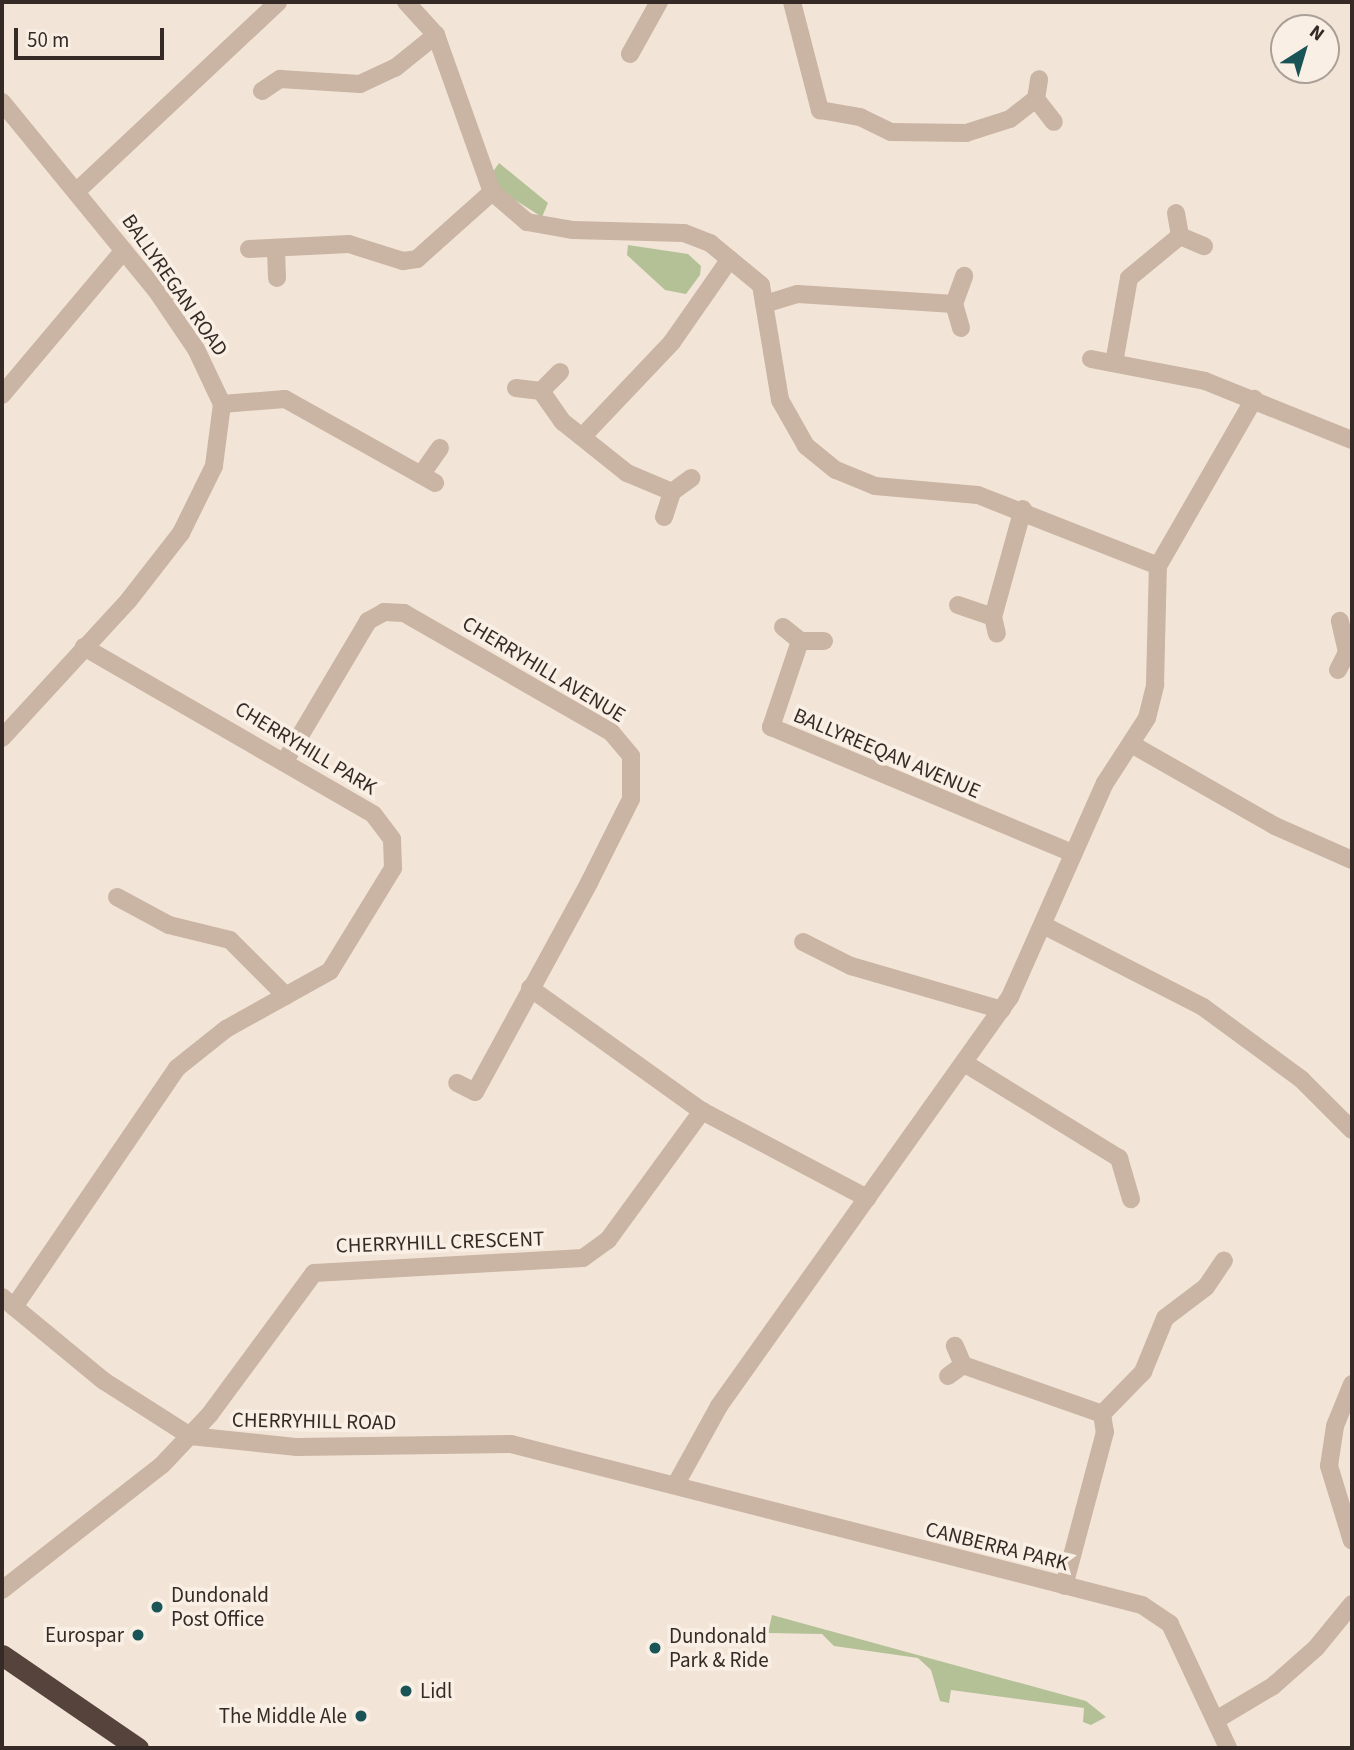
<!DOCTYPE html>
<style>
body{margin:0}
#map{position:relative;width:1354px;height:1750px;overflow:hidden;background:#f2e5d7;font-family:"Source Sans 3",sans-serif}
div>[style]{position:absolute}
.green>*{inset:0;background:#b4c197}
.street>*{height:18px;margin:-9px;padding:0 9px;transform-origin:9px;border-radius:9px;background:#cab4a3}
.highway>*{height:21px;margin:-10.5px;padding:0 10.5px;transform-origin:10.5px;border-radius:10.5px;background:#56443c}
.dots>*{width:19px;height:19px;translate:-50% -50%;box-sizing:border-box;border:4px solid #f9efe4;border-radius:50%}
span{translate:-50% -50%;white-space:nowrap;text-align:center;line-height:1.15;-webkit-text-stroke:7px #f9efe4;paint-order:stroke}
.street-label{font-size:21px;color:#352a26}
.poi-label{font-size:21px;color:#352a26}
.left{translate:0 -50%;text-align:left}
.right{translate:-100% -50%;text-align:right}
.frame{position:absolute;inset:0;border:4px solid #352a26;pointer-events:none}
.north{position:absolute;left:1270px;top:14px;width:70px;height:70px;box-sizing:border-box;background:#f9efe4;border:2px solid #aba098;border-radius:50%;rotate:37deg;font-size:19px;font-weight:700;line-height:28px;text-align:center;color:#352a26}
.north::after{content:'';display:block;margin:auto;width:24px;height:32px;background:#1a5457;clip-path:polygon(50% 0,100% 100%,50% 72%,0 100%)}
.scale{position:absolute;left:14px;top:28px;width:150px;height:32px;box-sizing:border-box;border:4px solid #352a26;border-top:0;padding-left:9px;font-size:21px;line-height:24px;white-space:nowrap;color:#352a26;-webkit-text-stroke:5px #f9efe4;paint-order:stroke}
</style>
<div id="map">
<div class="green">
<i style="clip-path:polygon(499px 163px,548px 203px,542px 217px,501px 191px,492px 173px)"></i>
<i style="clip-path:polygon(628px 245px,688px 254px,701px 266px,700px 275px,686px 294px,665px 290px,627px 255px)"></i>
<i style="clip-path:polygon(772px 1615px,1086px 1701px,1106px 1717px,1091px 1725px,1083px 1722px,1084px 1708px,951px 1690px,949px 1703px,940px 1701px,931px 1670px,918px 1658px,834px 1646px,822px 1634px,768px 1633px)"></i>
</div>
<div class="street">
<i style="left:406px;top:2px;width:45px;rotate:47.7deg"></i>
<i style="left:436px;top:35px;width:167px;rotate:70.4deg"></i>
<i style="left:492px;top:192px;width:46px;rotate:40.6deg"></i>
<i style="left:527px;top:222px;width:47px;rotate:9.9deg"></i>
<i style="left:573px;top:230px;width:111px;rotate:1.5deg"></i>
<i style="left:684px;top:233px;width:28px;rotate:21deg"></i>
<i style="left:710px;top:243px;width:66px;rotate:39.5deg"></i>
<i style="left:761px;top:285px;width:117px;rotate:80.6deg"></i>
<i style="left:780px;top:400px;width:53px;rotate:60.5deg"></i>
<i style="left:806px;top:446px;width:38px;rotate:39deg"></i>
<i style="left:836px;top:470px;width:42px;rotate:22.3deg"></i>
<i style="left:875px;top:486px;width:103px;rotate:5deg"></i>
<i style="left:978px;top:495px;width:193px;rotate:21.5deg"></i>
<i style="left:792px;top:2px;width:112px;rotate:75.5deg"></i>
<i style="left:820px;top:110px;width:41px;rotate:9.9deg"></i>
<i style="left:860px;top:117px;width:34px;rotate:26deg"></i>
<i style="left:891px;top:132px;width:75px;rotate:0.8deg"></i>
<i style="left:966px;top:133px;width:46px;rotate:-17.7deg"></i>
<i style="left:1010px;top:119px;width:33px;rotate:-38deg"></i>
<i style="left:1036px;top:99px;width:20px;rotate:-81deg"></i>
<i style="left:630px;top:54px;width:60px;rotate:-60.9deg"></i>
<i style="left:262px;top:91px;width:22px;rotate:-34deg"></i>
<i style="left:280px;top:79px;width:80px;rotate:3.6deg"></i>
<i style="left:360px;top:84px;width:38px;rotate:-25deg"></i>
<i style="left:395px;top:68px;width:53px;rotate:-38.8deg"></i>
<i style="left:1036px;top:99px;width:29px;rotate:52deg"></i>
<i style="left:2px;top:102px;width:243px;rotate:50.7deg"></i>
<i style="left:156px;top:290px;width:71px;rotate:55.9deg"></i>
<i style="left:196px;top:349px;width:61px;rotate:64.7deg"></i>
<i style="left:222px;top:404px;width:63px;rotate:97.4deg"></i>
<i style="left:214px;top:466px;width:75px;rotate:116.2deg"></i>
<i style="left:181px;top:533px;width:86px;rotate:127.9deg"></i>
<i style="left:128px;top:601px;width:186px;rotate:132.6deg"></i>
<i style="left:77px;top:191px;width:276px;rotate:-43.2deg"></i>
<i style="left:1176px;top:213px;width:23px;rotate:80deg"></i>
<i style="left:1180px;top:236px;width:26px;rotate:23deg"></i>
<i style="left:249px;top:249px;width:100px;rotate:-2.9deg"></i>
<i style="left:349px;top:244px;width:57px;rotate:17.5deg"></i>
<i style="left:403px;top:261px;width:14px;rotate:-8deg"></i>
<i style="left:417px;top:259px;width:101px;rotate:-41.8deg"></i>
<i style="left:276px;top:249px;width:29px;rotate:88deg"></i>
<i style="left:768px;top:303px;width:31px;rotate:-17deg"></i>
<i style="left:798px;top:294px;width:156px;rotate:3.7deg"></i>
<i style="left:961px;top:328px;width:25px;rotate:-106deg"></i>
<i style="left:954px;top:304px;width:30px;rotate:-70deg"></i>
<i style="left:1091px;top:359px;width:116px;rotate:10.9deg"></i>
<i style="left:1205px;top:381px;width:158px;rotate:21.9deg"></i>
<i style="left:1114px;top:363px;width:86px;rotate:-80deg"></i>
<i style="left:1129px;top:278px;width:66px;rotate:-39.5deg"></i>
<i style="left:516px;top:388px;width:25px;rotate:7deg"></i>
<i style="left:541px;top:391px;width:27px;rotate:-45deg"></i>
<i style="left:541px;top:391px;width:38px;rotate:55deg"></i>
<i style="left:563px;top:422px;width:82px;rotate:38.6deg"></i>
<i style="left:627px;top:473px;width:49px;rotate:22.9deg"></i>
<i style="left:2px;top:395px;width:189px;rotate:-49.9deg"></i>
<i style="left:222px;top:404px;width:63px;rotate:-4.5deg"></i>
<i style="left:285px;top:399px;width:172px;rotate:29.2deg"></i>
<i style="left:582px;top:437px;width:131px;rotate:-46.5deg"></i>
<i style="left:672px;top:342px;width:101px;rotate:-55.1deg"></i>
<i style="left:421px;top:475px;width:33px;rotate:-55deg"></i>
<i style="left:664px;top:517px;width:26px;rotate:-72deg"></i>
<i style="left:672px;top:492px;width:24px;rotate:-36deg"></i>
<i style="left:958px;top:605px;width:37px;rotate:19deg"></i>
<i style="left:993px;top:617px;width:17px;rotate:77deg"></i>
<i style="left:993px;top:617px;width:112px;rotate:-74.5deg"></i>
<i style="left:783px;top:627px;width:22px;rotate:39deg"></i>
<i style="left:800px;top:641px;width:24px"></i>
<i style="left:800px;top:641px;width:91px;rotate:108.6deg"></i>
<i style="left:771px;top:727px;width:326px;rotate:22.7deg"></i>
<i style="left:1338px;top:670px;width:20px;rotate:-63deg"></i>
<i style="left:1347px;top:652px;width:32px;rotate:-103deg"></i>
<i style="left:1133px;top:745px;width:163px;rotate:29.7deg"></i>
<i style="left:1275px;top:826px;width:84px;rotate:23.8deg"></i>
<i style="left:285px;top:761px;width:163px;rotate:-59.3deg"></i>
<i style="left:368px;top:621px;width:18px;rotate:-29deg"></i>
<i style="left:384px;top:612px;width:20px;rotate:3deg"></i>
<i style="left:404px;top:613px;width:239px;rotate:29.9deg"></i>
<i style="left:611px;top:732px;width:31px;rotate:50deg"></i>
<i style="left:631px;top:756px;width:43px;rotate:90deg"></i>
<i style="left:631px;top:799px;width:94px;rotate:116.6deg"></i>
<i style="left:589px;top:883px;width:238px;rotate:118.6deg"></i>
<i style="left:475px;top:1092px;width:20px;rotate:-153deg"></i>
<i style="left:117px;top:897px;width:59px;rotate:28.3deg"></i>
<i style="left:169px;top:925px;width:63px;rotate:13.8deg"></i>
<i style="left:230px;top:940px;width:79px;rotate:45deg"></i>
<i style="left:1043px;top:925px;width:180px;rotate:27.1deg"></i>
<i style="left:1203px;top:1007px;width:122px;rotate:36.3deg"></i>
<i style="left:1301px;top:1079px;width:72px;rotate:45deg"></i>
<i style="left:803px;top:942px;width:54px;rotate:26.6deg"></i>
<i style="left:851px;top:966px;width:157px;rotate:16.2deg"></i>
<i style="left:530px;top:988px;width:211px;rotate:35.6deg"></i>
<i style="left:702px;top:1111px;width:187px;rotate:27.8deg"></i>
<i style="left:966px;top:1064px;width:180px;rotate:31.6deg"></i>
<i style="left:1119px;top:1158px;width:43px;rotate:73.7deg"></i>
<i style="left:2px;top:1297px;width:132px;rotate:39.5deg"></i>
<i style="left:104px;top:1381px;width:102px;rotate:32.6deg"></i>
<i style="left:190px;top:1436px;width:108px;rotate:5.9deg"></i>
<i style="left:297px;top:1447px;width:214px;rotate:-0.8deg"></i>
<i style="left:511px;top:1444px;width:651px;rotate:14.31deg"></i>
<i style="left:1142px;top:1605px;width:34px;rotate:34deg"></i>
<i style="left:1170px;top:1624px;width:137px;rotate:64.9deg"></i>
<i style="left:14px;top:1307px;width:289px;rotate:-55.7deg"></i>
<i style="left:177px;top:1068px;width:63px;rotate:-38.5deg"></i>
<i style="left:226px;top:1029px;width:119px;rotate:-29.1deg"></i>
<i style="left:330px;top:971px;width:121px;rotate:-58.5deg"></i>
<i style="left:393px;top:868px;width:29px;rotate:-92deg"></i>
<i style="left:392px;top:839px;width:31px;rotate:-127deg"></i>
<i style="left:373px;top:814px;width:334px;rotate:-150deg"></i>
<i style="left:963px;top:1365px;width:147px;rotate:19.4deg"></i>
<i style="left:1102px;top:1414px;width:18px;rotate:81deg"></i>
<i style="left:1105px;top:1432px;width:159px;rotate:104.9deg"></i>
<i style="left:948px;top:1376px;width:19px;rotate:-36deg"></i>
<i style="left:963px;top:1365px;width:21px;rotate:-113deg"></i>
<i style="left:1352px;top:1384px;width:45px;rotate:112deg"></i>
<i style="left:1335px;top:1426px;width:40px;rotate:98.5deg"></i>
<i style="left:1329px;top:1466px;width:78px;rotate:73deg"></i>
<i style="left:1102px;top:1414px;width:59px;rotate:-45.7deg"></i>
<i style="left:1143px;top:1372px;width:58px;rotate:-67.8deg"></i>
<i style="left:1165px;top:1318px;width:51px;rotate:-37.1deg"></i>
<i style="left:1206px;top:1287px;width:32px;rotate:-56deg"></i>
<i style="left:676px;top:1484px;width:89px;rotate:-61.1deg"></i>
<i style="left:719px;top:1406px;width:502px;rotate:-54.57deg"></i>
<i style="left:1010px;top:997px;width:234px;rotate:-66.1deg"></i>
<i style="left:1105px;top:783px;width:77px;rotate:-57.1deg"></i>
<i style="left:1147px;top:718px;width:34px;rotate:-76deg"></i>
<i style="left:1155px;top:685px;width:119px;rotate:-88.6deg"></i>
<i style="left:1158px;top:566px;width:193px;rotate:-60.1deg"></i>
<i style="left:2px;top:1590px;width:203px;rotate:-38deg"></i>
<i style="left:162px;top:1465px;width:70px;rotate:-46.7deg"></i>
<i style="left:210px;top:1414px;width:175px;rotate:-53.6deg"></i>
<i style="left:314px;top:1273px;width:269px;rotate:-3.2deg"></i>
<i style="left:583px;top:1258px;width:31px;rotate:-36deg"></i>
<i style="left:608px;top:1240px;width:160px;rotate:-53.9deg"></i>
<i style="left:1216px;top:1720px;width:66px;rotate:-30.8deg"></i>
<i style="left:1273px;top:1686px;width:57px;rotate:-41.5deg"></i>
<i style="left:1316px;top:1648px;width:57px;rotate:-50.7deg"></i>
</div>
<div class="highway">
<i style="left:2px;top:1655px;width:165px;rotate:34.4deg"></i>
</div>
<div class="dots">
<i style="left:157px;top:1607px;background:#1a5457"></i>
<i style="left:138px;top:1635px;background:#1a5457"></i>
<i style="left:655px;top:1648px;background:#1a5457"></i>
<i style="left:406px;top:1691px;background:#1a5457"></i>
<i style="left:361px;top:1716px;background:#1a5457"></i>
</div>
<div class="street-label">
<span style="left:175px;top:285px;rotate:55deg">BALLYREGAN ROAD</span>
<span style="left:544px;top:669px;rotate:31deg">CHERRYHILL AVENUE</span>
<span style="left:306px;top:748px;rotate:31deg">CHERRYHILL PARK</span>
<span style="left:887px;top:753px;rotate:23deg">BALLYREEQAN AVENUE</span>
<span style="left:440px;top:1242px;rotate:-2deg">CHERRYHILL CRESCENT</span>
<span style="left:314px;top:1421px;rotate:1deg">CHERRYHILL ROAD</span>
<span style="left:997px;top:1546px;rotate:14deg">CANBERRA PARK</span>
</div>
<div class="poi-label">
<span class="left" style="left:171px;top:1607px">Dundonald<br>Post Office</span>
<span class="right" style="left:124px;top:1635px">Eurospar</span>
<span class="left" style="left:669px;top:1648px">Dundonald<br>Park &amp; Ride</span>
<span class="left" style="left:420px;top:1691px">Lidl</span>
<span class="right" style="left:347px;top:1716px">The Middle Ale</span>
</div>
<div class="frame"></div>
<div class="north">N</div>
<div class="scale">50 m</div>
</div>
